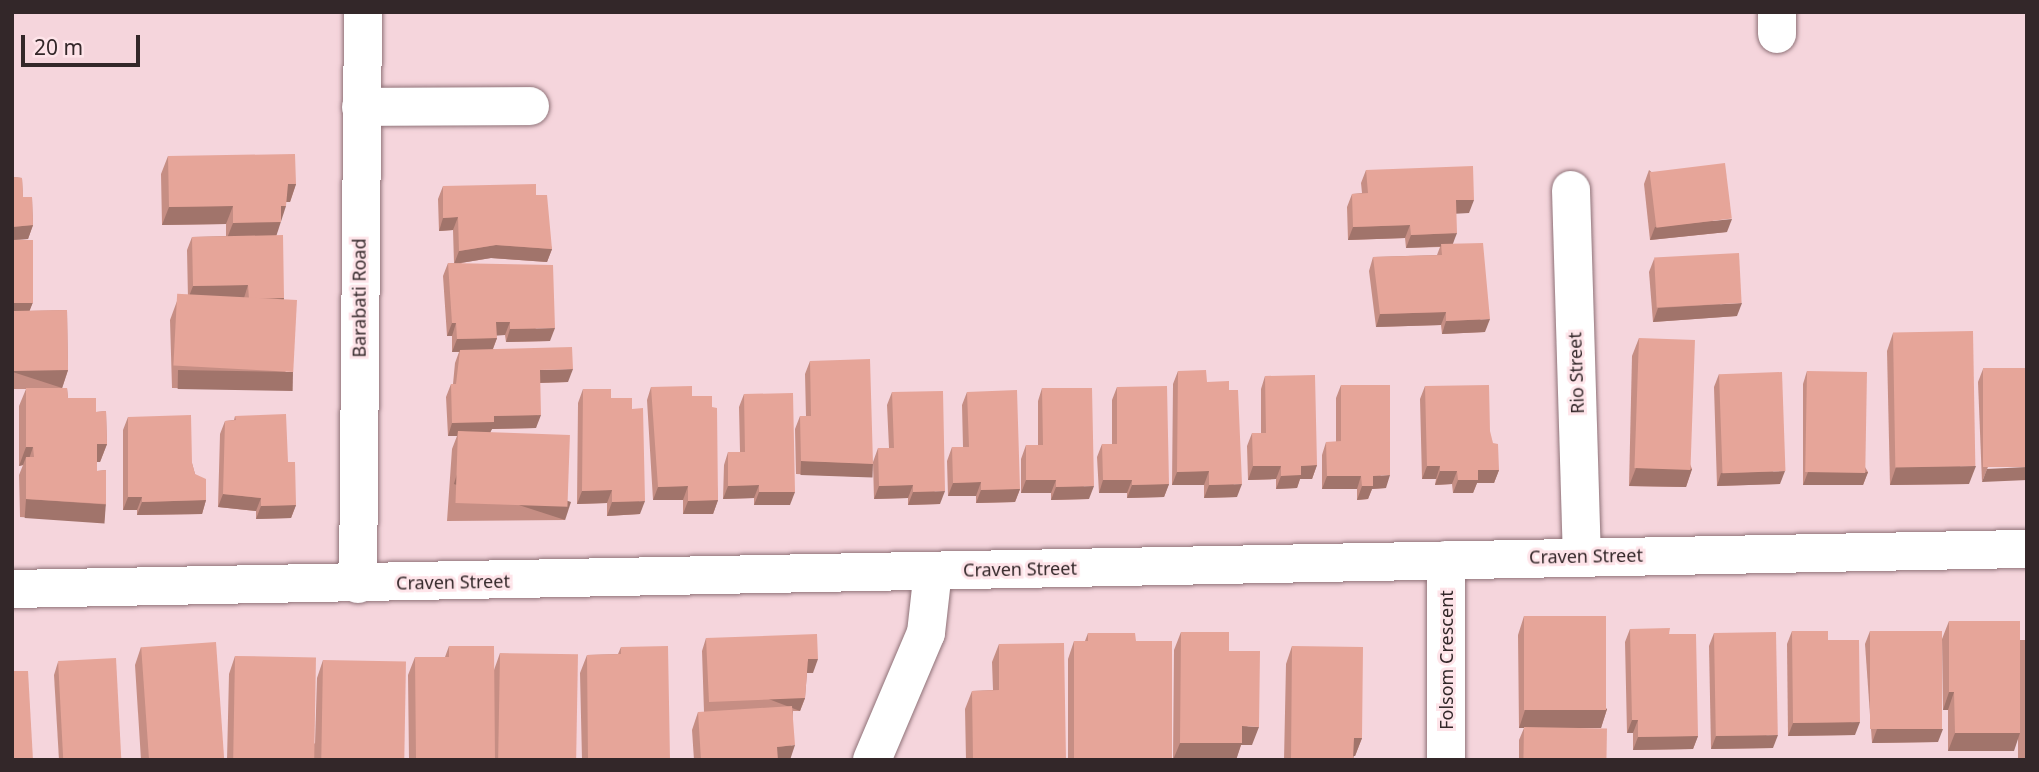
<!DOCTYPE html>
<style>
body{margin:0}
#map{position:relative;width:2039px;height:772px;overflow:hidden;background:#f5d5dc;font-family:"Noto Sans",sans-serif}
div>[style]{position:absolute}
.roads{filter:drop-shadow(0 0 2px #8f7278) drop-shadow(0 0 2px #8f7278)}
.minor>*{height:38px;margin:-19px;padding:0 19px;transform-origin:19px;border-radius:19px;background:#fff}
.wall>*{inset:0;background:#c68e84;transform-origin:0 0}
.shaded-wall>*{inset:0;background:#a1746b;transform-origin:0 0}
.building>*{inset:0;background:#e6a599;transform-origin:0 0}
span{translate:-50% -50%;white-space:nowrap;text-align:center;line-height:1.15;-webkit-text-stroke:6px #fee4e9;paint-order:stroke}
.street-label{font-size:18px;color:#332729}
.frame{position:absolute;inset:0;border:14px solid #332729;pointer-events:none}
.scale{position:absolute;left:21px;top:35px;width:119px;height:32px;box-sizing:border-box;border:4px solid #332729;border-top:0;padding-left:9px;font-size:21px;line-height:24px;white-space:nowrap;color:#332729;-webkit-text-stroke:5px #fee4e9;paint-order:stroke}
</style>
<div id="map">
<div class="roads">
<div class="minor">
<i style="left:1777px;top:12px;width:22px;rotate:90deg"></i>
<i style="left:361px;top:107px;width:169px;rotate:-0.3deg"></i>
<i style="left:1571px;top:190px;width:366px;rotate:88.3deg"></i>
<i style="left:1446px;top:560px;width:200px;rotate:90deg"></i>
<i style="left:358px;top:584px;width:572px;rotate:-89.5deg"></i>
<i style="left:12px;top:589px;width:2015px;rotate:-1.14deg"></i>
<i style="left:872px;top:760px;width:138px;rotate:-67deg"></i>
<i style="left:926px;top:633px;width:62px;rotate:-83.6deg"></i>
</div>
</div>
<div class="wall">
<i style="clip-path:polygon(168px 156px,296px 184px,290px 202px,286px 202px,276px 235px,284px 298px,286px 390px,172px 388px,170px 320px,177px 301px,244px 300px,244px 298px,188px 299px,187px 250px,192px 237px,226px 236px,226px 224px,162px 225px,161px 174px)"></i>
<i style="clip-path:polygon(12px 165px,14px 177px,22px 178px,23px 197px,32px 197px,33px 225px,28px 239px,14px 240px,33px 240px,33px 302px,29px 311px,67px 310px,68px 370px,62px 388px,67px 388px,68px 398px,96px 398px,96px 412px,106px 411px,107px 444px,100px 462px,97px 462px,97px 471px,106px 470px,106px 504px,100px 522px,20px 517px,19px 475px,23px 465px,19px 466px,19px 406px,26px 389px,12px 389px)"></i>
<i style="clip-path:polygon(1366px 170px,1469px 213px,1456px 213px,1453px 244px,1485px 332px,1442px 334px,1441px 325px,1376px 327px,1369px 271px,1373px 257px,1437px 255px,1440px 247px,1406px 248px,1405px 238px,1348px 240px,1347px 207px,1352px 194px,1362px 193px,1361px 183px)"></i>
<i style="clip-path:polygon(1649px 170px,1727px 232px,1650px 240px,1644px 184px)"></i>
<i style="clip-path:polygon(443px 186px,536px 195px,552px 249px,547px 262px,491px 258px,461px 263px,550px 341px,506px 342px,505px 335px,496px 335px,497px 338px,493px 349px,568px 382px,540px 383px,536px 428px,492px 429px,490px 432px,565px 520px,447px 521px,452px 449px,457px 436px,448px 436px,446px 397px,451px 384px,453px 384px,455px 363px,459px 352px,452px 352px,452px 336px,447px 336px,443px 276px,448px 263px,454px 263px,453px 230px,439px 231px,438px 199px)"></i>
<i style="clip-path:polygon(1654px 259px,1737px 316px,1653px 322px,1649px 272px)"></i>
<i style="clip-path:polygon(1893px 333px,1969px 484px,1890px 485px,1887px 351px)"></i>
<i style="clip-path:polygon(1639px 338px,1692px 469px,1686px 487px,1629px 486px,1632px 356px)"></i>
<i style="clip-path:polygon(810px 361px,873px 464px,868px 477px,796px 474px,795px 429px,800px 416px,806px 416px,805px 374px)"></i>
<i style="clip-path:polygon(2027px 368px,1982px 482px,1978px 382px,1983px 369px)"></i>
<i style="clip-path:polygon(1178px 371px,1207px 382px,1237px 497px,1204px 498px,1204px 485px,1172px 485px,1173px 384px)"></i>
<i style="clip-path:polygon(1807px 371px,1868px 472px,1863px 485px,1803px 485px,1803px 384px)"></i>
<i style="clip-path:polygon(1719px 374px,1780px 484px,1717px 486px,1714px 387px)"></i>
<i style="clip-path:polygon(1265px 376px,1317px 465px,1312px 479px,1300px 479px,1297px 488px,1276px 489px,1276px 479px,1248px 480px,1247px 446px,1252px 433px,1261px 433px,1261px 389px)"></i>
<i style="clip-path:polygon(1341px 385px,1386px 488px,1372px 489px,1368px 499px,1357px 500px,1357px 489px,1322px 489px,1322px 455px,1326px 442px,1336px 442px,1336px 398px)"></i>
<i style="clip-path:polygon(1425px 386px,1499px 470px,1494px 483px,1477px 483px,1473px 493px,1453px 493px,1452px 484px,1435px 485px,1436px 479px,1422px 479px,1420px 399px)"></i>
<i style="clip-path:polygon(651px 387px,692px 396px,712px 407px,718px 500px,713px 514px,683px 514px,683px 500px,653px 500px,647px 400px)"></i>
<i style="clip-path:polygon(1117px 387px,1169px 484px,1164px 497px,1127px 498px,1127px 493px,1099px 493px,1097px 457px,1102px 444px,1112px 444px,1112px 400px)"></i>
<i style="clip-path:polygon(1042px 388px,1089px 499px,1051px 500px,1051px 493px,1021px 493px,1021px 459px,1026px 445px,1038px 445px,1038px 401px)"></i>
<i style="clip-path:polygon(583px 389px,611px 398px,632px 409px,640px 514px,607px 516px,607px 503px,577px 504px,578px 403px)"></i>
<i style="clip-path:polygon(892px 392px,940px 504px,908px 505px,908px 498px,874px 499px,873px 462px,878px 448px,889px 448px,887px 405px)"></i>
<i style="clip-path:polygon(967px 392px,1020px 489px,1015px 502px,976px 503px,976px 496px,948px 496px,947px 461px,952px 447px,963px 447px,962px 405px)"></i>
<i style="clip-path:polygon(744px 394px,790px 505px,754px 505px,754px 498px,723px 499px,724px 465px,728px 452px,740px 452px,739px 407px)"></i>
<i style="clip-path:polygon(235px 416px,288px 462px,296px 505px,291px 518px,256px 519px,256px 511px,218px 507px,220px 434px,225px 421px,234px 420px)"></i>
<i style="clip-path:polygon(128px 417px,192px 463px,195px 474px,206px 500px,202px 514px,137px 515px,137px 510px,123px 510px,123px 430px)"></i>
<i style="clip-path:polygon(1524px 616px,1607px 709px,1601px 728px,1573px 728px,1607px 760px,1519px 760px,1519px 740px,1524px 728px,1519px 728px,1518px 635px)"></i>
<i style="clip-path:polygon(1949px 621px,2014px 751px,1948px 751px,1948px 710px,1943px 710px,1942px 639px)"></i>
<i style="clip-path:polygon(1630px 629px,1669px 634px,1698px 736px,1693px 749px,1633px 750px,1633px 733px,1627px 733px,1625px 642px)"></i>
<i style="clip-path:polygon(1792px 631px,1828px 640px,1855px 735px,1788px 736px,1787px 644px)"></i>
<i style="clip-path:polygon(1870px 631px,1938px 742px,1872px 743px,1865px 644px)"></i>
<i style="clip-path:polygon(1181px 632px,1229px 651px,1252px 745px,1241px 745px,1236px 760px,1173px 760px,1174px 650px)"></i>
<i style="clip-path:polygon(1088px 633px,1136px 641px,1172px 760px,1068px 760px,1068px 659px,1074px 641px,1085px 641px)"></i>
<i style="clip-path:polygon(1714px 633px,1773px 748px,1711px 749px,1709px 646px)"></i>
<i style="clip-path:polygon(706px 638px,813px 673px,807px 673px,805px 698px,800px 711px,793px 711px,790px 760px,694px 760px,692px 730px,698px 712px,704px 712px,702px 651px)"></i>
<i style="left:2027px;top:640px;width:120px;height:9px;rotate:90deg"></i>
<i style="clip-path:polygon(999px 644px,1066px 760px,966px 760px,965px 709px,972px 691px,993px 690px,992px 662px)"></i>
<i style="clip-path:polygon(449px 646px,494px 670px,500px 653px,577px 760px,409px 760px,408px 675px,415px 657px,445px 657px)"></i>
<i style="clip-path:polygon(1292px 646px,1362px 738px,1355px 756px,1354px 756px,1353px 760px,1284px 760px,1286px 664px)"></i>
<i style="clip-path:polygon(141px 647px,225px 760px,141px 760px,135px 665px)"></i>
<i style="clip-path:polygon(621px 647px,670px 760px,582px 760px,580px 673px,587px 655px,618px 654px)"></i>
<i style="clip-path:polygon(235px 656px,315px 744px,317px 678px,323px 660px,404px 760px,227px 760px,229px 674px)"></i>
<i style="clip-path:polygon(58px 662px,122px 760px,59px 760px,54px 675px)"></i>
</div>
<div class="shaded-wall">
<i style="clip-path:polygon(288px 184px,296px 184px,290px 202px,282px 202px)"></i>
<i style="clip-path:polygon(1456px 200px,1474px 200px,1469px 213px,1451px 214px)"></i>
<i style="clip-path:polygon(233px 206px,226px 224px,162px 225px,169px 207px)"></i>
<i style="clip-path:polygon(281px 206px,286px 206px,275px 240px,226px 241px,233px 223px)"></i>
<i style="clip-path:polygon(458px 217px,453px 230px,439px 231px,443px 218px)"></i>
<i style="clip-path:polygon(1732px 219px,1727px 232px,1650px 240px,1655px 227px)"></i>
<i style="clip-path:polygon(33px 225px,28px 239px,12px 240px,12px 227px)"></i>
<i style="clip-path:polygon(1410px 225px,1405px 238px,1348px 240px,1353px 227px)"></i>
<i style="clip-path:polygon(1457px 233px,1452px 246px,1406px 248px,1411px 235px)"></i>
<i style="clip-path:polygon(496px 245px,552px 249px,547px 262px,491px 258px,454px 264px,459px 251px)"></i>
<i style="clip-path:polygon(248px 285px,244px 298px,188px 299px,193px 286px)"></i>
<i style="clip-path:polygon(284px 298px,279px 311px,244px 312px,249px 299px)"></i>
<i style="clip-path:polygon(33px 302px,28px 315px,12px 316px,12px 303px)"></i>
<i style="clip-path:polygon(1742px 303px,1737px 316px,1653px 322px,1658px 308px)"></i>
<i style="clip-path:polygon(1446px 312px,1441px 325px,1376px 327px,1380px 314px)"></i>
<i style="clip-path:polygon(1490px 319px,1485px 332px,1442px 334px,1446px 321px)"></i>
<i style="clip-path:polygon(496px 322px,510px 322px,505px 335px,491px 336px)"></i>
<i style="clip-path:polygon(452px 323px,456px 323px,452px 336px,447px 336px)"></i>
<i style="clip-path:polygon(555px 328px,550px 341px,506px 342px,510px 329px)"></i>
<i style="clip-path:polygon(497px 338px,492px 351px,452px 352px,457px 339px)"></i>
<i style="clip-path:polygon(573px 369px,568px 382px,535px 383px,540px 370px)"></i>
<i style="left:68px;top:370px;width:19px;height:56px;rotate:108deg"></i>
<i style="left:178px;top:370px;width:115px;height:19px;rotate:1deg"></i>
<i style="clip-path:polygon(541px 415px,536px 428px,492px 429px,489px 435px,458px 431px,457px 436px,448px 436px,452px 423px,494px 416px)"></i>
<i style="clip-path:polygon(97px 444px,107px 444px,100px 462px,90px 462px)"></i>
<i style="clip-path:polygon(26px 447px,33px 447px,27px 465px,26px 457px,23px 465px,19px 466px)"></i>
<i style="left:801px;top:461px;width:72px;height:14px;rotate:2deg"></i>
<i style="clip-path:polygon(1317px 465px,1312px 479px,1300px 479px,1297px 488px,1276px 489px,1281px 476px,1301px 466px)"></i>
<i style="clip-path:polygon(1253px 466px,1281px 466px,1276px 479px,1248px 480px)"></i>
<i style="clip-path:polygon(1427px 466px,1440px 466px,1436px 479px,1422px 479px)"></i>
<i style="clip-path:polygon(1976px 466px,1969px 484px,1890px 485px,1896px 467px)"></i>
<i style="clip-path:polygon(2027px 467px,2027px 480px,1982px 482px,1987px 469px)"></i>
<i style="clip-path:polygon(1636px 468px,1692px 469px,1686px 487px,1629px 486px)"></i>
<i style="clip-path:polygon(1478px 470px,1499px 470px,1494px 483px,1477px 483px,1473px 493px,1453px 493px,1458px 480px)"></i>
<i style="clip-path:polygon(1209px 471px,1204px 485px,1172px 485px,1177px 472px)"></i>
<i style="clip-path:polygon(1440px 471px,1457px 471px,1452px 484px,1435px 485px)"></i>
<i style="clip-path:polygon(1785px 471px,1780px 484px,1717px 486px,1721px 473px)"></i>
<i style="clip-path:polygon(1808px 472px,1868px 472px,1863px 485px,1803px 485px)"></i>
<i style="clip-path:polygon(1390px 475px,1386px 488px,1372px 489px,1368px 499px,1357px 500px,1362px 486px,1373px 476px)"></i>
<i style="clip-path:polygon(1327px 476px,1361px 476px,1357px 489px,1322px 489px)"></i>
<i style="clip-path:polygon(1026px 480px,1056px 480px,1051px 493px,1021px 493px)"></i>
<i style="clip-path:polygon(1103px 480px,1132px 480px,1127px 493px,1099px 493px)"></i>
<i style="clip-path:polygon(981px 482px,976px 496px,948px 496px,953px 483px)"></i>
<i style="clip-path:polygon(1169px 484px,1164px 497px,1127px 498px,1132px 485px)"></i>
<i style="clip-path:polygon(1242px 484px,1237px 497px,1204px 498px,1209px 485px)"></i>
<i style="clip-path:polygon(759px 485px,754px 498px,723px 499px,728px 486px)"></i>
<i style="clip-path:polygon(913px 485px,908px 498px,874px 499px,879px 486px)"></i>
<i style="clip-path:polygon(688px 486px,683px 500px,653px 500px,658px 487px)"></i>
<i style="clip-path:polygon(1094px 486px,1089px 499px,1051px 500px,1056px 487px)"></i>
<i style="clip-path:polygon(1020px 489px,1015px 502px,976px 503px,981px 490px)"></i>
<i style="clip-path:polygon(612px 490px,607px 503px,577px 504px,582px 491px)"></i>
<i style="clip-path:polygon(945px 491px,940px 504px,908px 505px,913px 492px)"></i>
<i style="clip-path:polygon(759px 492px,795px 492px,790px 505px,754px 505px)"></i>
<i style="clip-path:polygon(223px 494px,261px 498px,256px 511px,218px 507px)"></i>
<i style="clip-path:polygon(128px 497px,142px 497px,137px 510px,123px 510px)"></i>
<i style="left:26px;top:499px;width:80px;height:19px;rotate:4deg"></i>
<i style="clip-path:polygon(206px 500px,202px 514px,137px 515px,142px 502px)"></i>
<i style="clip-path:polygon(718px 500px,713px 514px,683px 514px,688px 501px)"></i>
<i style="clip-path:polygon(645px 501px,640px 514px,607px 516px,612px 502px)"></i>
<i style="left:571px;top:502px;width:19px;height:117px;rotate:108deg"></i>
<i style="clip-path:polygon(296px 505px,291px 518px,256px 519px,261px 506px)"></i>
<i style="clip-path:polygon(808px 659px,818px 659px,813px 673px,803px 673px)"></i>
<i style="clip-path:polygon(1949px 692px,1954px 692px,1948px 710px,1943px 710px)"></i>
<i style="left:805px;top:698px;width:14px;height:96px;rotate:111deg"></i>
<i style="clip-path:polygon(1607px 709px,1601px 728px,1519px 728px,1525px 710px)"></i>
<i style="clip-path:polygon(1632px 720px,1638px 720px,1633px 733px,1627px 733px)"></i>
<i style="clip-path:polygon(1860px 722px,1855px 735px,1788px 736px,1793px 723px)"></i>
<i style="clip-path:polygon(1242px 726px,1259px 727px,1252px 745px,1241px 745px,1236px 760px,1173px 760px,1180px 743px)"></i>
<i style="clip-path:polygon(1877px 729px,1943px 729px,1938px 742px,1872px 743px)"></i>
<i style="clip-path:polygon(1955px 733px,2020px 733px,2014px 751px,1948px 751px)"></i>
<i style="clip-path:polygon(1778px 735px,1773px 748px,1711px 749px,1716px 736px)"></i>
<i style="clip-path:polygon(1698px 736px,1693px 749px,1633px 750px,1638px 737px)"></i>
<i style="clip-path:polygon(1354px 738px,1362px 738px,1355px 756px,1347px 756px)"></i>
<i style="clip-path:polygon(795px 745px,790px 760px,772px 760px,777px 747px)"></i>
</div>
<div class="building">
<i style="clip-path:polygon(295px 154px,296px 184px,288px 184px,286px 206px,281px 206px,281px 222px,233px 223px,233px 206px,169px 207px,168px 156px)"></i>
<i style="left:1725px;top:163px;width:56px;height:76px;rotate:83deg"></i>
<i style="clip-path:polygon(12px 165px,14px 177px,22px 178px,23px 197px,32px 197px,33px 225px,12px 227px)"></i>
<i style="clip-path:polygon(1473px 166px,1474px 200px,1456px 200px,1457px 233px,1411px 235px,1410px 225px,1353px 227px,1352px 194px,1368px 193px,1366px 170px)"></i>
<i style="clip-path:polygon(536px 184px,536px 195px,547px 195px,552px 249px,496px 245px,459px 251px,458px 217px,443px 218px,443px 186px)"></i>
<i style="clip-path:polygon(283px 235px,284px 298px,249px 299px,248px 285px,193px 286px,192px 237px)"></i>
<i style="left:12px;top:240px;width:21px;height:63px"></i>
<i style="clip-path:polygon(1483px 243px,1490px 319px,1446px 321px,1446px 312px,1380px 314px,1373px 257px,1442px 255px,1441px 244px)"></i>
<i style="left:1739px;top:253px;width:50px;height:85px;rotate:87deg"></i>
<i style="clip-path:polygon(448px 263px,553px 265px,555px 328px,510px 329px,510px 322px,496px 322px,497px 338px,457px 339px,456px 323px,452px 323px)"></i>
<i style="left:297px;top:300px;width:72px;height:120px;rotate:93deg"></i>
<i style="left:67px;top:310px;width:60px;height:55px;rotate:89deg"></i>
<i style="left:1973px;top:331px;width:135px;height:80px;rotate:89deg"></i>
<i style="left:1639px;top:338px;width:56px;height:130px;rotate:2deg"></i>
<i style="clip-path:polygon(572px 347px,573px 369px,540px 370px,541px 415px,494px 416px,494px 422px,452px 423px,451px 384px,456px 384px,460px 350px)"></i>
<i style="clip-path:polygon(870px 359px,873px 464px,801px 461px,800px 416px,811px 416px,810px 361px)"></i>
<i style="left:2027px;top:368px;width:99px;height:44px;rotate:90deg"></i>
<i style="clip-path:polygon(1206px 370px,1207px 382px,1229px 381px,1229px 390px,1238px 390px,1242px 484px,1209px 485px,1209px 471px,1177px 472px,1178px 371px)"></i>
<i style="left:1807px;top:371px;width:60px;height:101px;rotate:1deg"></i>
<i style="left:1782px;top:372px;width:99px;height:63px;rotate:88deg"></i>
<i style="clip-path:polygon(1315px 375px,1317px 465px,1301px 466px,1301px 475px,1281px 476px,1281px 466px,1253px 466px,1252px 433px,1266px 433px,1265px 376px)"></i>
<i style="clip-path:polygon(1341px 385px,1390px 385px,1390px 475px,1373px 476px,1373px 486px,1362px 486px,1361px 476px,1327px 476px,1326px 442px,1341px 441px)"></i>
<i style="clip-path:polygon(1489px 385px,1490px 431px,1493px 443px,1498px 444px,1499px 470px,1478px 470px,1478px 480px,1458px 480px,1457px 471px,1440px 471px,1440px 466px,1427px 466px,1425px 386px)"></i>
<i style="clip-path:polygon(692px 386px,692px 396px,712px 396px,712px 407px,717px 408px,718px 500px,688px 501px,688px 486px,658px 487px,651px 387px)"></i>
<i style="clip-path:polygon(1167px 386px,1169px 484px,1132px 485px,1132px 480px,1103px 480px,1102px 444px,1117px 444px,1117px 387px)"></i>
<i style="clip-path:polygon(26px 388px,67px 388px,68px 398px,96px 398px,96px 412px,106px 411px,107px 444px,97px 444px,97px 471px,106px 470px,106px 504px,26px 499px,26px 457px,34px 457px,33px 447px,26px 447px)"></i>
<i style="clip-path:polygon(1042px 388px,1092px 388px,1094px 486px,1056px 487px,1056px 480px,1026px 480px,1026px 445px,1043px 445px)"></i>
<i style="clip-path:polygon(583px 389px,611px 389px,611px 398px,632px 398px,632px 409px,643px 408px,645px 501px,612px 502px,612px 490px,582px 491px)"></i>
<i style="clip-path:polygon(1017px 390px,1020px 489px,981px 490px,981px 482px,953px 483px,952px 447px,969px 447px,967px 392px)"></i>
<i style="clip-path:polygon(943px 391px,945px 491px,913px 492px,913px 485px,879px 486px,878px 448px,894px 448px,892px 392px)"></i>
<i style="clip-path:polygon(793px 393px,795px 492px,759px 492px,759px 485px,728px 486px,728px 452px,745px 452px,744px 394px)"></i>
<i style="clip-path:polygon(286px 414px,288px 462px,295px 462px,296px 505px,261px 506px,261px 498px,223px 494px,225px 421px,236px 420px,235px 416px)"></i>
<i style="clip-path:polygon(191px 415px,192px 463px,195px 474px,206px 479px,206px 500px,142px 502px,142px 497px,128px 497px,128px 417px)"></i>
<i style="left:458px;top:431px;width:112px;height:72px;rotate:2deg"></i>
<i style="left:1524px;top:616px;width:82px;height:94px"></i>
<i style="clip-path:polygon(1949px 621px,2020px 621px,2020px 733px,1955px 733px,1954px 692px,1949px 692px)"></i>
<i style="clip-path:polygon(1670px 628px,1669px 634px,1696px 634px,1698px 736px,1638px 737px,1638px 720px,1632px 720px,1630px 629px)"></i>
<i style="clip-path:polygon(1792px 631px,1828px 631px,1828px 640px,1859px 640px,1860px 722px,1793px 723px)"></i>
<i style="left:1870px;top:631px;width:72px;height:98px"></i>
<i style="clip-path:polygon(1181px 632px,1229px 632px,1229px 651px,1260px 651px,1259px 727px,1242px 726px,1242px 743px,1180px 743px)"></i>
<i style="left:1776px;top:632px;width:103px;height:62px;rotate:89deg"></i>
<i style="clip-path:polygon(1088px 633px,1135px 633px,1136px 641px,1172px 641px,1172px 760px,1074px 760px,1074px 641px,1088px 641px)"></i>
<i style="clip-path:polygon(817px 634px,818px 659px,808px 659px,805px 698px,709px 702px,706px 638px)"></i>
<i style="left:216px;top:642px;width:118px;height:75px;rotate:86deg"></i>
<i style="clip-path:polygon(1064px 643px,1066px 760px,973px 760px,972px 691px,999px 690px,999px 644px)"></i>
<i style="clip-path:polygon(449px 646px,494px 646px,495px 760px,416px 760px,415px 657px,449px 657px)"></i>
<i style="clip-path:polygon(668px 646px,670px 760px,588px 760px,587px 655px,621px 654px,621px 647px)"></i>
<i style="clip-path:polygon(1292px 646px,1363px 647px,1362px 738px,1354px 738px,1353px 760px,1291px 760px)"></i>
<i style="left:500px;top:653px;width:78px;height:107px;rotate:1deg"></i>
<i style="left:235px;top:656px;width:81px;height:104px;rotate:1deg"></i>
<i style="left:116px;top:658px;width:102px;height:58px;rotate:87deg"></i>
<i style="left:323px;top:660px;width:83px;height:100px;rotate:1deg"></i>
<i style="clip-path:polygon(12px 671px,28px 671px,33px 760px,12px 760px)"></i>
<i style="clip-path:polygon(792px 706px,795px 745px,777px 747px,778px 760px,701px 760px,698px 712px)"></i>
<i style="left:1524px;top:727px;width:83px;height:33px;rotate:1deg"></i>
</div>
<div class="street-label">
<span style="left:359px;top:298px;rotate:-90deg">Barabati Road</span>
<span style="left:1576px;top:373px;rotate:-92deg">Rio Street</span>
<span style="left:1586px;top:556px;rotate:-1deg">Craven Street</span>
<span style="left:1020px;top:569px;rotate:-1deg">Craven Street</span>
<span style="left:453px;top:582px;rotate:-1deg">Craven Street</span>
<span style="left:1446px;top:660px;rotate:-90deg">Folsom Crescent</span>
</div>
<div class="frame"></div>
<div class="scale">20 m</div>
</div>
